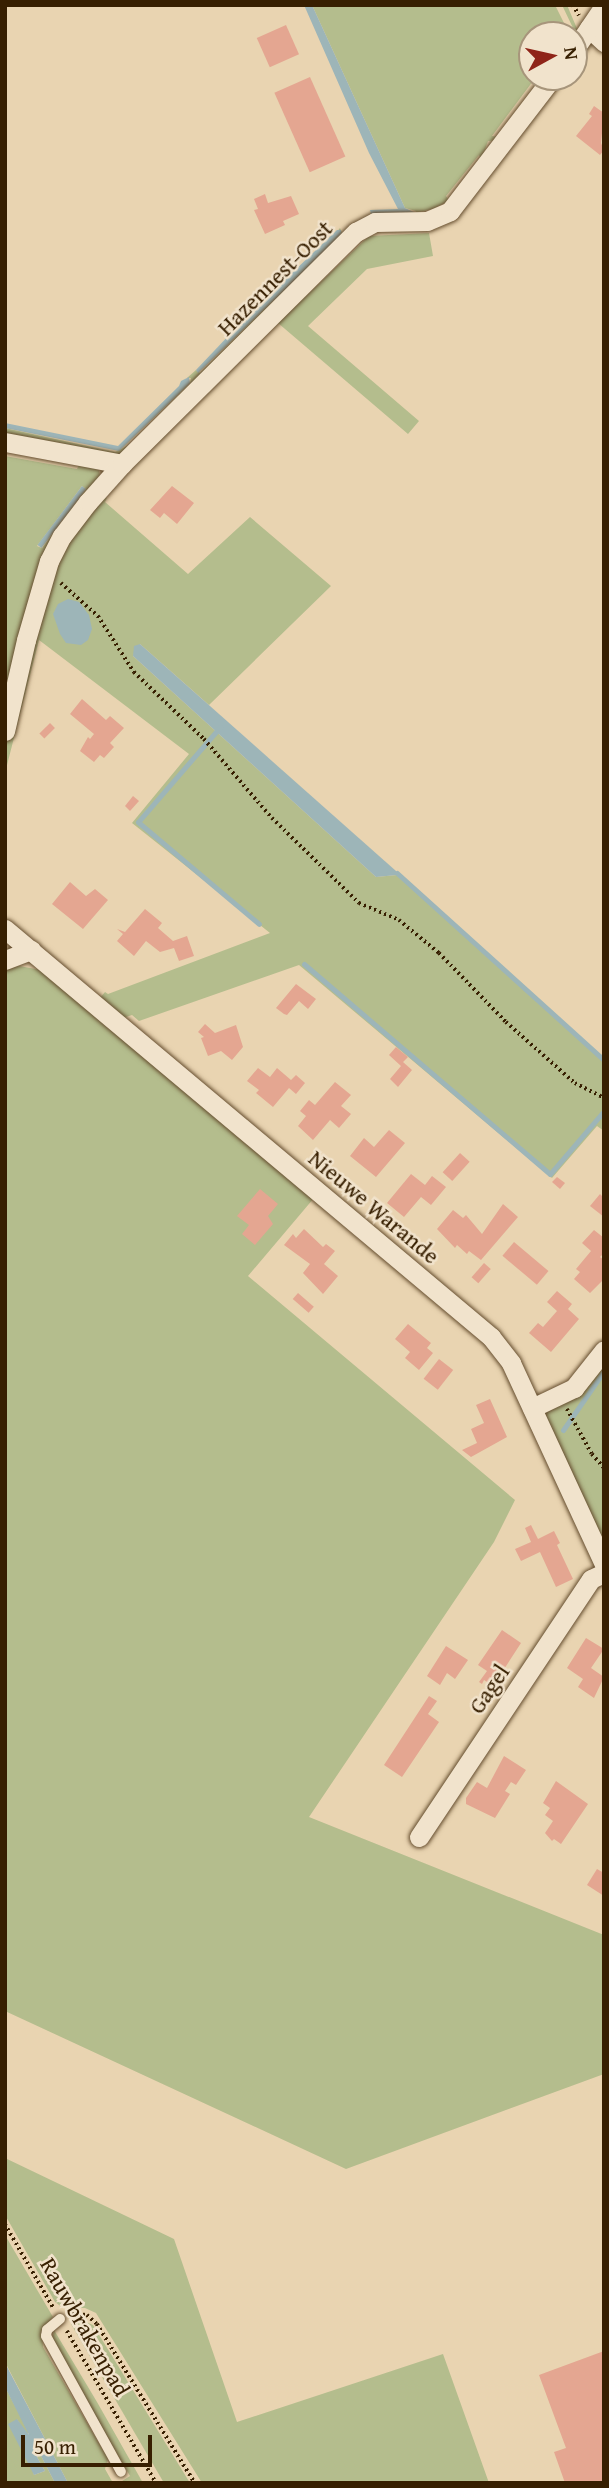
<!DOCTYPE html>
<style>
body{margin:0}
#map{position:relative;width:609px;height:2488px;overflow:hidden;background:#e9d4b1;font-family:"Gentium Book Plus",serif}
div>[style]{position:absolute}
.green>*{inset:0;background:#b4bd8d}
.water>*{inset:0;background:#9db5b8;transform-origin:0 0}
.stream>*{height:5px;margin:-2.5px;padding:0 2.5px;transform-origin:2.5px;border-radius:2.5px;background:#9db5b8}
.building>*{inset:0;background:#e4a691;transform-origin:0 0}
.path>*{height:3.5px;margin-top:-1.75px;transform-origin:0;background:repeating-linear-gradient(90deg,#371f01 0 2px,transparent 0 5.5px)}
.roads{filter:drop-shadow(0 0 2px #644c2d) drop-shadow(0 0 2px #644c2d)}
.service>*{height:10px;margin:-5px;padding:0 5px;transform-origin:5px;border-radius:5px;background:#f1e3cc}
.minor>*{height:19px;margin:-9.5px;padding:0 9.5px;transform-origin:9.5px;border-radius:9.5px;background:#f1e3cc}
span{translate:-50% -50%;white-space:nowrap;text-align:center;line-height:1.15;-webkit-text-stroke:5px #f1e3cc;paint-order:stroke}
.street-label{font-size:23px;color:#371f01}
.frame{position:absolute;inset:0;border:7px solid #371f01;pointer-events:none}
.north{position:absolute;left:518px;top:21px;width:70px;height:70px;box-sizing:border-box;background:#f1e3cc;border:2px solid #a7957b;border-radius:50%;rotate:82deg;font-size:19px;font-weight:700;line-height:28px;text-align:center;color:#371f01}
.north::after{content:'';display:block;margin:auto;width:24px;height:32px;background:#8f2418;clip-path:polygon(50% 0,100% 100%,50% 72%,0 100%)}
.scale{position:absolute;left:21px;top:2435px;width:131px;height:32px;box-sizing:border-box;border:4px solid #371f01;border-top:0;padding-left:9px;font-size:21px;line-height:24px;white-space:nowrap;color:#371f01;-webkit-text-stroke:5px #f1e3cc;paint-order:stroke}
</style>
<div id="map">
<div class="green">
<i style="clip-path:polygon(evenodd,312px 5px,555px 5px,568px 31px,572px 32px,573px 28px,562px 5px,567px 5px,578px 31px,574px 41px,574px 35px,532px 35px,532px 77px,536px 77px,492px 136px,499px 137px,547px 77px,500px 140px,488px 141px,483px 155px,484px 160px,457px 196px,433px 209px,419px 212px,413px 217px,375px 218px,371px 215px,369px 210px,371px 214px,404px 216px,414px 215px,416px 211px,405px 208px,312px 5px,479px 155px,482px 161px,457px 194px,448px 199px,446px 196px,479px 155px)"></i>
<i style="clip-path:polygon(340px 228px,343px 235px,121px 455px,5px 436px,5px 428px,115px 452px,129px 445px,190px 383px,191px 378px,187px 378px,196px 370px,200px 373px,315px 259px)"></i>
<i style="clip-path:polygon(429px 233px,433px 256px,367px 269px,308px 326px,419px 421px,408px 434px,278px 323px,369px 236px)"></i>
<i style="clip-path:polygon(evenodd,5px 456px,77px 469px,79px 465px,98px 468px,100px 475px,72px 513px,5px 708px,5px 456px,82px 486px,86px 489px,42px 548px,37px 546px,82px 486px)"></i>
<i style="clip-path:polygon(107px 498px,105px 502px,188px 574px,250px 517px,331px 586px,209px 705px,140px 644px,133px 656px,376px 877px,397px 875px,604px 1059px,604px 1131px,597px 1126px,552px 1178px,299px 965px,139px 1021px,132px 1015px,123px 1018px,100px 998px,105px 992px,108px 994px,270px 933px,132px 823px,189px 754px,39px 640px,5px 773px,5px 746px,50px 570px,95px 500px)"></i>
<i style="clip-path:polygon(19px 966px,41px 970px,314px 1198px,248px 1276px,515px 1500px,494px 1542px,309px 1817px,604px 1935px,604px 2074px,346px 2169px,5px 2011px,5px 969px)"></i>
<i style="clip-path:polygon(604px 1358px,604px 1545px,544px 1414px)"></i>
<i style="clip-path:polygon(5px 2158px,174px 2239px,237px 2422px,443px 2354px,489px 2483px,202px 2483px,96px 2313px,85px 2308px,63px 2308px,55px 2302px,5px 2215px)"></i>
<i style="clip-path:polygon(5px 2235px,53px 2317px,42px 2331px,43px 2347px,108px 2459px,105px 2469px,113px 2483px,68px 2483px,5px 2362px)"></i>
<i style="clip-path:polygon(81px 2320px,93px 2325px,190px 2483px,164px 2483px,71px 2324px)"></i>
<i style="clip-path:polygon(54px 2330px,97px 2402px,143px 2483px,119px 2483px,130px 2476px,52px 2342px)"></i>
<i style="clip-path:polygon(5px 2387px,29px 2432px,26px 2435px,17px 2419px,34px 2475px,45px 2471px,37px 2457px,40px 2454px,55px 2483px,5px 2483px)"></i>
</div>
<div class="water">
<i style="clip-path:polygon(304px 5px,312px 5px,405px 208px,416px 213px,371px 214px,370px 210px,398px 209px,369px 153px)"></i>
<i style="clip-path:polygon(337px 230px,341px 230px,342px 235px,198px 373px,196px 370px,250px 313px)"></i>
<i style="clip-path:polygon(189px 377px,190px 383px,119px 451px,5px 428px,5px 423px,118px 446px,179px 386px,181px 381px)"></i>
<i style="left:82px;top:486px;width:5px;height:74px;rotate:37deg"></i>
<i style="clip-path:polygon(68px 599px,79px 602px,89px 615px,92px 629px,88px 640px,81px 645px,66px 643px,60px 634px,53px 614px,58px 604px)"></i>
<i style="clip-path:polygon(140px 644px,396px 871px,397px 875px,376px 877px,133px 656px,134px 646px)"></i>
<i style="clip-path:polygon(5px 2363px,44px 2437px,68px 2483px,55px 2483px,40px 2454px,37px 2457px,45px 2471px,34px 2475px,8px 2424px,17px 2419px,29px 2435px,5px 2387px)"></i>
</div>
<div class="stream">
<i style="left:220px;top:727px;width:125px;rotate:130.8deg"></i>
<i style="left:138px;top:822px;width:158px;rotate:40.1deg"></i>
<i style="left:397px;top:873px;width:279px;rotate:42.1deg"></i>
<i style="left:304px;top:964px;width:323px;rotate:40.5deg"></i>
<i style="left:550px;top:1174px;width:83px;rotate:-49.4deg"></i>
<i style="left:563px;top:1430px;width:72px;rotate:-55.2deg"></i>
</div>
<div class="building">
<i style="left:286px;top:25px;width:32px;height:32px;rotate:66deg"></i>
<i style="left:310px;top:77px;width:87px;height:39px;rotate:66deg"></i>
<i style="clip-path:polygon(594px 106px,604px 113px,601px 143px,604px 150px,600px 155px,576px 136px,592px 116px,589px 114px)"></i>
<i style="clip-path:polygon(265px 194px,268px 203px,291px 196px,299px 214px,283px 221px,285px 225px,265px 234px,254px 210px,258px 209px,254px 199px)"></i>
<i style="clip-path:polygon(172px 486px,194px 503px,177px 524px,164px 513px,160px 518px,150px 510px)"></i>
<i style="clip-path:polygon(82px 699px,106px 720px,110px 716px,124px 728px,110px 743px,114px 747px,104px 758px,100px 755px,94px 762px,80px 751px,88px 737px,90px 739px,94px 734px,70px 714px)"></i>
<i style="left:50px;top:723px;width:7px;height:15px;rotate:45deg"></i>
<i style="clip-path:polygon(133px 796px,139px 801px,130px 811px,125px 806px)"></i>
<i style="clip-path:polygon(70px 882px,86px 896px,95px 889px,108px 900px,83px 929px,52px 904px)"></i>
<i style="clip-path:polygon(145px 909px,162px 923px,158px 928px,173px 941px,187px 936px,194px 956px,179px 961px,174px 948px,160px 952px,146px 941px,134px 956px,117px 941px,123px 934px,117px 929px,125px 932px)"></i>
<i style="clip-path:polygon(296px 984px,316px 999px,308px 1009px,299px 1001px,287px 1015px,284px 1014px,276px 1008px)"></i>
<i style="clip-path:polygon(205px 1024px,215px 1033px,236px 1025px,243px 1047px,232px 1060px,221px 1051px,208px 1056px,201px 1038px,204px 1037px,198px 1032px)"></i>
<i style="clip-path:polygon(396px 1047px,408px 1057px,403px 1062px,412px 1070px,398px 1087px,390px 1079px,401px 1066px,389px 1055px)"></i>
<i style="clip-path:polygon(258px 1068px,270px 1077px,277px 1068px,291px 1080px,296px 1075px,305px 1083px,296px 1094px,289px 1088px,273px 1107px,256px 1093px,259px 1090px,247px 1081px)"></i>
<i style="clip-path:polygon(335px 1082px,351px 1095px,341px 1106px,351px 1114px,339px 1128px,330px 1120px,313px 1140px,298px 1126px,306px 1116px,300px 1111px,309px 1100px,315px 1105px)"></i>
<i style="clip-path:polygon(389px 1130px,405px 1143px,376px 1177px,350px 1156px,364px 1138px,374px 1147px)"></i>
<i style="left:460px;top:1153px;width:13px;height:26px;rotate:42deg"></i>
<i style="clip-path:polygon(411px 1174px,425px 1185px,432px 1176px,446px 1187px,431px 1205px,421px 1197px,404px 1217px,387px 1203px)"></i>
<i style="clip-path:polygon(557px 1177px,565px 1183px,560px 1189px,552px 1182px)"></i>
<i style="clip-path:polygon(260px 1189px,278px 1204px,268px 1216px,273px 1224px,255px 1245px,242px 1234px,249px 1225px,237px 1216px)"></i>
<i style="clip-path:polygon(600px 1194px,604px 1198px,604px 1217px,590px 1206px)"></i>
<i style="clip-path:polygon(503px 1204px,518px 1217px,481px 1260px,469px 1251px,467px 1254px,457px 1245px,455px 1248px,437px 1229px,453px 1210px,463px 1218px,466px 1215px,482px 1234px)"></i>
<i style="clip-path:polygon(304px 1229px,323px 1247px,326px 1244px,335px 1251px,324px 1264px,338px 1276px,323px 1294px,303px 1273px,310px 1264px,284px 1245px,293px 1234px,296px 1238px)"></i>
<i style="clip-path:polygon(594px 1230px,604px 1238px,604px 1253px,600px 1257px,604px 1260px,604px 1279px,590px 1293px,574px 1279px,580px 1272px,576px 1269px,591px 1251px,582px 1243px)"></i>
<i style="left:514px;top:1242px;width:45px;height:18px;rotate:40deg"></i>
<i style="left:484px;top:1263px;width:9px;height:19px;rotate:41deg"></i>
<i style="clip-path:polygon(557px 1291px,572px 1304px,568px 1309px,579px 1319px,551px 1352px,529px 1333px,538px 1323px,543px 1327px,557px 1311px,547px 1302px)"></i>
<i style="left:298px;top:1293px;width:21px;height:8px;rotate:41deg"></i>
<i style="clip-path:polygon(408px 1324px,431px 1343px,427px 1348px,433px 1353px,419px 1370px,405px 1358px,410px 1352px,395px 1339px)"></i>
<i style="left:439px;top:1359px;width:18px;height:25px;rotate:38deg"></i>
<i style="clip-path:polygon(490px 1399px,507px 1437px,471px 1457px,462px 1450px,477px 1443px,471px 1429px,484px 1423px,476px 1405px)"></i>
<i style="clip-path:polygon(531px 1525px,538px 1539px,554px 1531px,560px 1543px,557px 1545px,573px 1579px,556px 1587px,540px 1552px,521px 1561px,515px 1549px,531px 1542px,525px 1528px)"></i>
<i style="clip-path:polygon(502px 1630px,521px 1643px,493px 1686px,484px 1680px,482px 1684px,479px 1682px,487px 1671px,478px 1665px)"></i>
<i style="clip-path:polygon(586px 1638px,604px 1649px,591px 1668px,604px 1677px,594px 1698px,578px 1687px,583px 1679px,567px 1668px)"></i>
<i style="clip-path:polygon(446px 1646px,468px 1660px,455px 1679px,447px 1673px,440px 1685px,427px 1676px)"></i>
<i style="clip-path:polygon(429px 1696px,437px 1701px,428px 1714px,439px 1722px,402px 1777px,384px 1765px)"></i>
<i style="clip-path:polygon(504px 1756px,526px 1770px,516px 1785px,511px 1782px,505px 1791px,510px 1794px,495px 1818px,466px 1804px,466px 1798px,477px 1782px,487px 1788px)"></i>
<i style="clip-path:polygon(556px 1781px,588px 1804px,561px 1844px,554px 1839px,552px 1841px,545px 1833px,553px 1821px,545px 1815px,550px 1808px,543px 1803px)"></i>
<i style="clip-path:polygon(597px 1869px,604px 1873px,604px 1896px,587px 1885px)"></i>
<i style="clip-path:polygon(604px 2351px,604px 2483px,565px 2483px,554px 2452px,566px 2448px,539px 2375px)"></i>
</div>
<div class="path">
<i style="left:573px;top:5px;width:12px;rotate:59deg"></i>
<i style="left:61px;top:583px;width:50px;rotate:41.7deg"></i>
<i style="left:98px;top:616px;width:67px;rotate:57.3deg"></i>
<i style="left:134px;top:672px;width:97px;rotate:43.7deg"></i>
<i style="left:204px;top:739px;width:104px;rotate:49.3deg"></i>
<i style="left:272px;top:818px;width:122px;rotate:44.3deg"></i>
<i style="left:359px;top:903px;width:43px;rotate:23deg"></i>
<i style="left:399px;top:920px;width:52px;rotate:39.5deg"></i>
<i style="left:439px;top:953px;width:96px;rotate:45.8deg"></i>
<i style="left:506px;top:1022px;width:92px;rotate:41.5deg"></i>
<i style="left:575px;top:1083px;width:33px;rotate:27deg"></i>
<i style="left:567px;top:1409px;width:51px;rotate:60.9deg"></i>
<i style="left:592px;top:1454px;width:18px;rotate:49deg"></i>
<i style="left:5px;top:2224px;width:98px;rotate:60deg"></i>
<i style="left:72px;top:2314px;width:15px;rotate:4deg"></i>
<i style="left:87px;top:2315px;width:13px;rotate:42deg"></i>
<i style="left:97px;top:2324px;width:187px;rotate:58.4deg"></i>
<i style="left:67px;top:2331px;width:176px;rotate:59.6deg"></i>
</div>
<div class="roads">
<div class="service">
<i style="left:60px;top:2319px;width:17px;rotate:140deg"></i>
<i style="left:47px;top:2330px;width:6px;rotate:99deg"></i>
<i style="left:46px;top:2336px;width:155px;rotate:61.1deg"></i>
</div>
<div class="minor">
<i style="left:589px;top:28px;width:21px;rotate:43deg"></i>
<i style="left:574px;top:50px;width:53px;rotate:-55.7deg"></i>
<i style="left:5px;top:442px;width:119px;rotate:10.6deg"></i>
<i style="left:5px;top:731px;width:93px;rotate:-77deg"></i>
<i style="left:26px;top:640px;width:82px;rotate:-73.8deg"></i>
<i style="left:49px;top:561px;width:28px;rotate:-63deg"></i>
<i style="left:62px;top:536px;width:43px;rotate:-52.6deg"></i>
<i style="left:88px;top:502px;width:51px;rotate:-48.2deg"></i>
<i style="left:122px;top:464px;width:330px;rotate:-44.8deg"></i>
<i style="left:356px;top:232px;width:21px;rotate:-28deg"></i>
<i style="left:375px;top:222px;width:52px;rotate:-1.1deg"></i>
<i style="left:427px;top:221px;width:25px;rotate:-23deg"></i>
<i style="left:450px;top:211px;width:169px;rotate:-52.5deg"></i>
<i style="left:5px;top:929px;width:635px;rotate:40.01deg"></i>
<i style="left:491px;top:1337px;width:33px;rotate:52deg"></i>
<i style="left:511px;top:1363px;width:221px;rotate:65.2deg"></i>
<i style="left:5px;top:960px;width:28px;rotate:-21deg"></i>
<i style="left:532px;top:1408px;width:47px;rotate:-25.5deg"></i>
<i style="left:574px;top:1388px;width:48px;rotate:-51.7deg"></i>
<i style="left:419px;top:1837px;width:310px;rotate:-56.3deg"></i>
<i style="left:591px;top:1579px;width:14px;rotate:-25deg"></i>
</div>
</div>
<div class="street-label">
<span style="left:275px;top:278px;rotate:-45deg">Hazennest-Oost</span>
<span style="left:374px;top:1207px;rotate:40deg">Nieuwe Warande</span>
<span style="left:489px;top:1689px;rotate:-56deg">Gagel</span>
<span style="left:85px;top:2327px;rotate:60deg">Rauwbrakenpad</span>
</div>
<div class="frame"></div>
<div class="north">N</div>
<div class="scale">50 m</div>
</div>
